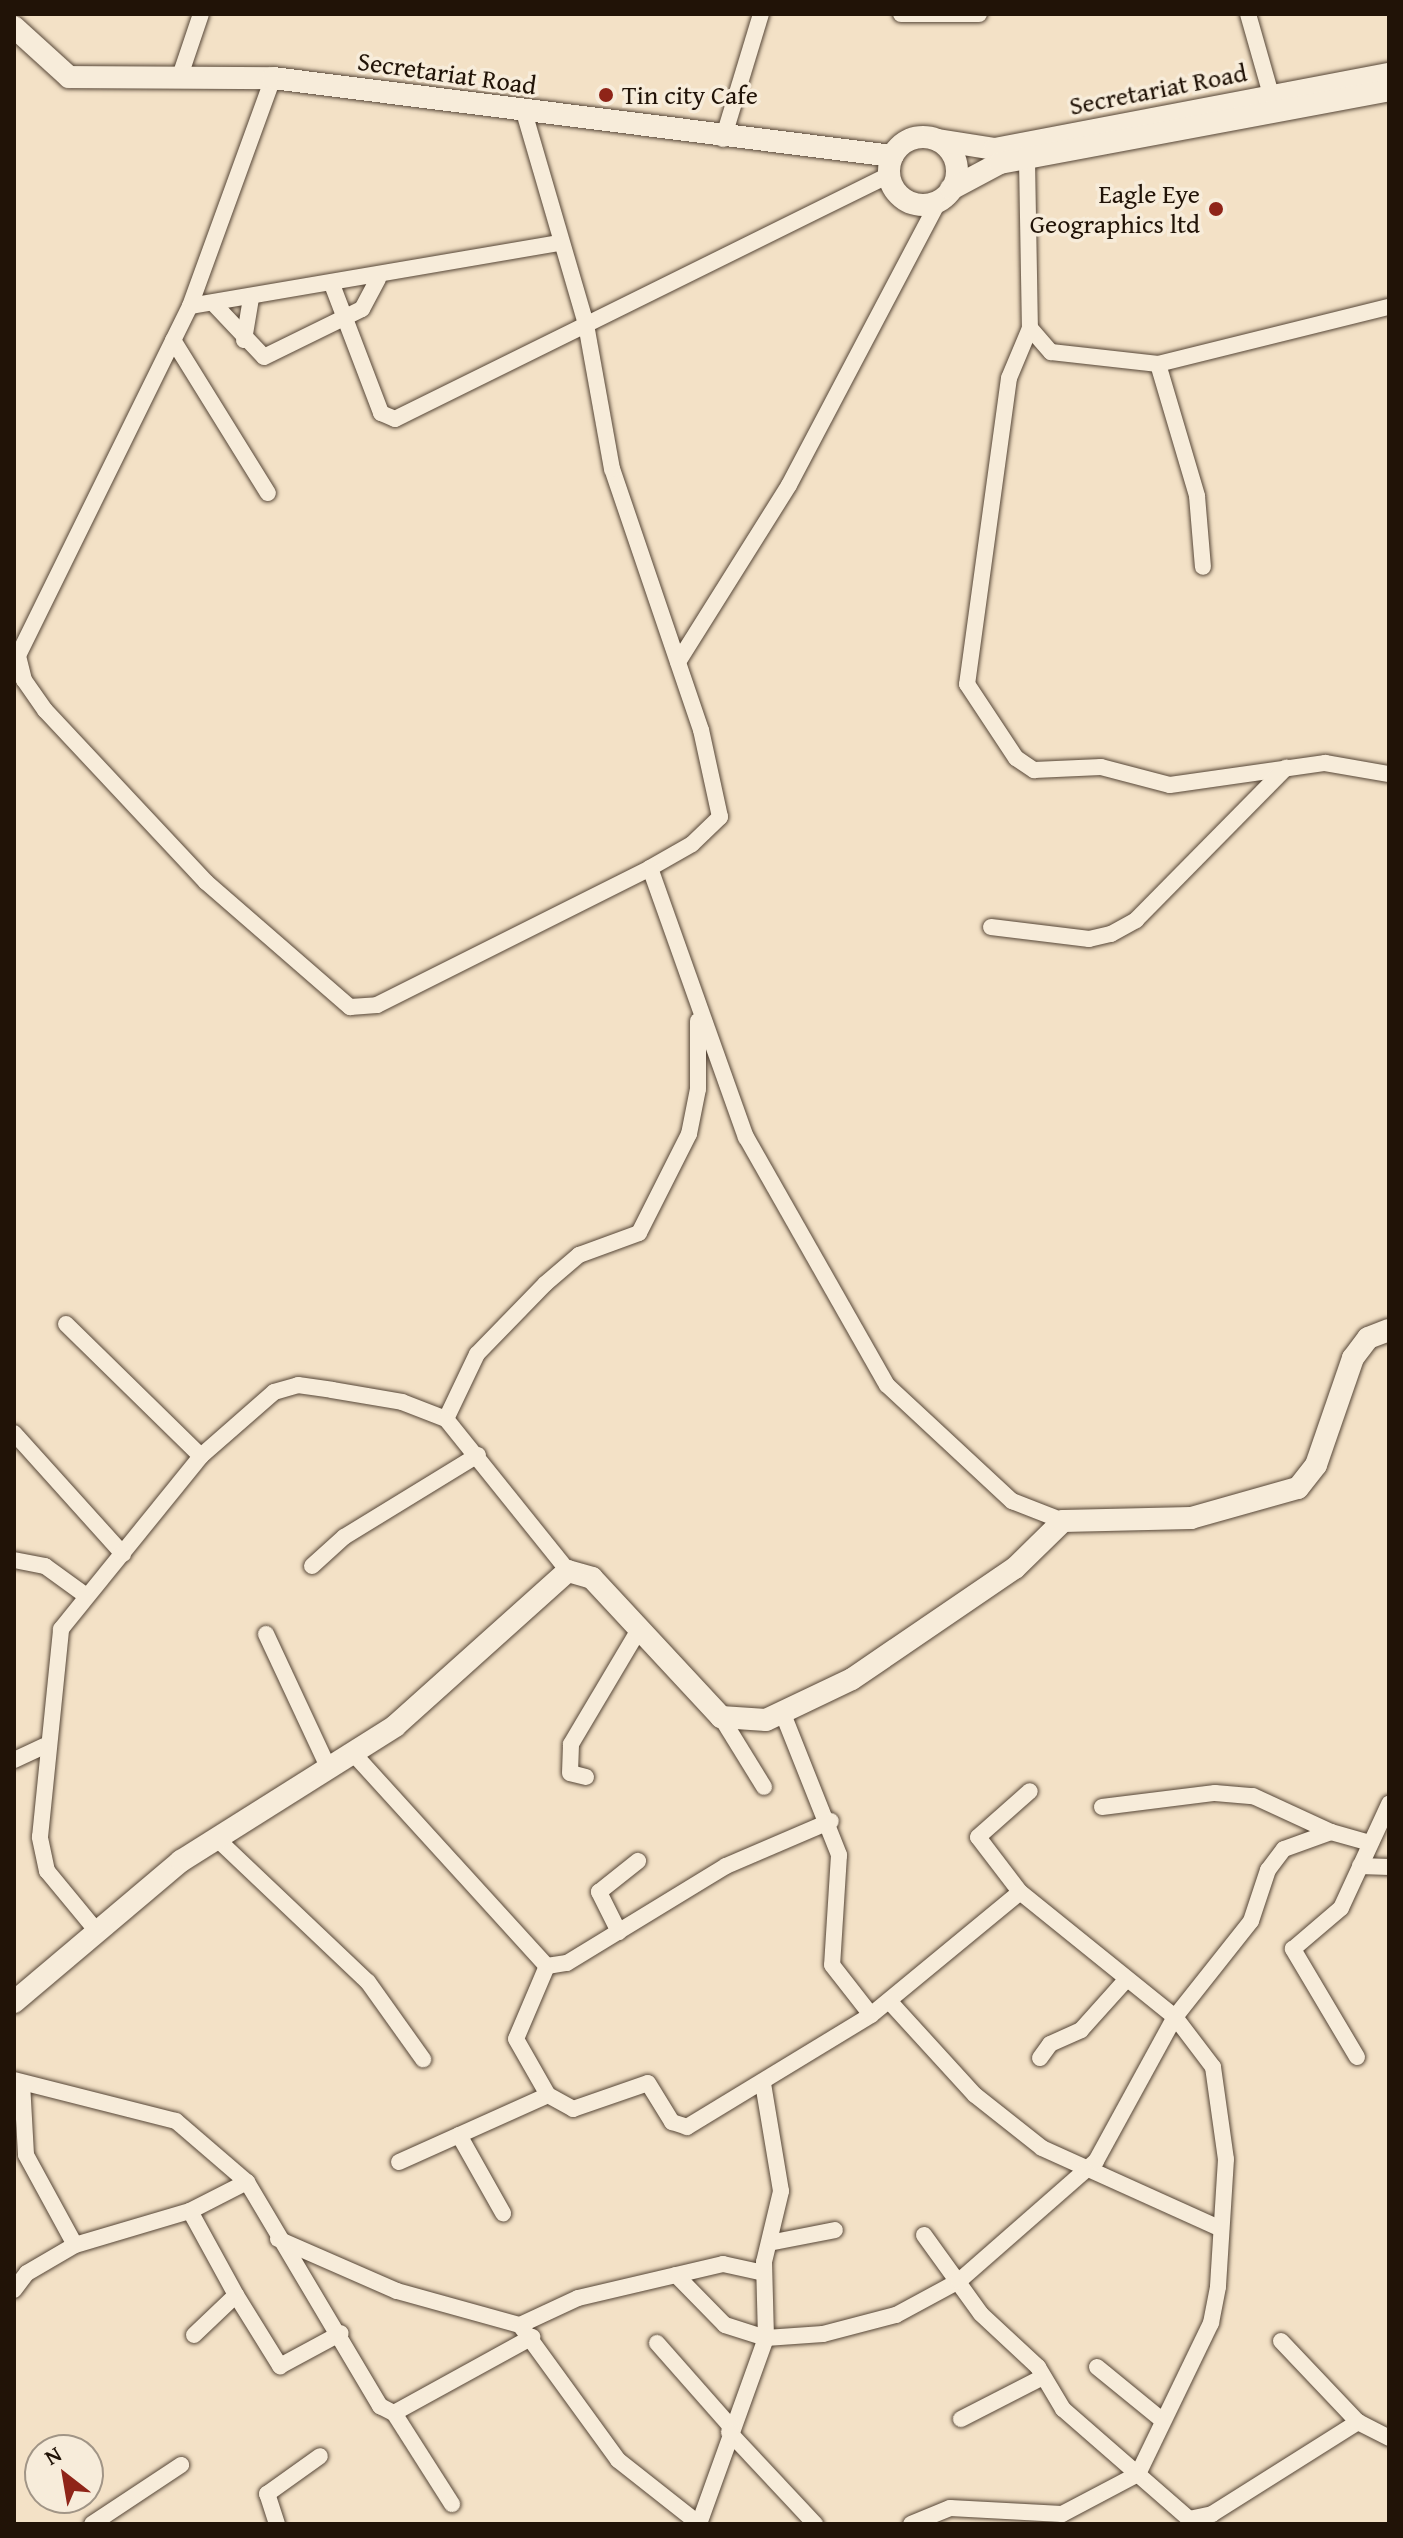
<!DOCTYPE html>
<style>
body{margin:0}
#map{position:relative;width:1403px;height:2538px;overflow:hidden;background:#f3e1c6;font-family:"Gentium Book Plus",serif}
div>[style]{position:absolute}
.roads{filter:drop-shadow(0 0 2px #564637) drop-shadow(0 0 2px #564637)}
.street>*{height:16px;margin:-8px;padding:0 8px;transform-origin:8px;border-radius:8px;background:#f7ecda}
.secondary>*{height:22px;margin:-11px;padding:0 11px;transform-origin:11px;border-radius:11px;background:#f7ecda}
.secondary>.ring{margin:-11px;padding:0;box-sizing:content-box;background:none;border:22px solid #f7ecda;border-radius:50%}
.dots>*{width:22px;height:22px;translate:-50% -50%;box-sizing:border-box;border:4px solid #f7ecda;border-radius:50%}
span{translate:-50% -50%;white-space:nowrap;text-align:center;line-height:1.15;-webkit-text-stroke:7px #f7ecda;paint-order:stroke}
.street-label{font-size:26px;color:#211307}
.poi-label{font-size:26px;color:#211307}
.left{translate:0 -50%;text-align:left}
.right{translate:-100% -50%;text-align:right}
.frame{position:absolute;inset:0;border:16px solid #211307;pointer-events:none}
.north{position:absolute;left:24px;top:2434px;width:80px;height:80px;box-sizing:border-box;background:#f7ecda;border:2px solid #a19586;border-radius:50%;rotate:329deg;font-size:22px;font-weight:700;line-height:32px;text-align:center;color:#211307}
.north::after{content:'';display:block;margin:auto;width:28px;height:36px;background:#8f2418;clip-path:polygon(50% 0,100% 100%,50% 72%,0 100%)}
</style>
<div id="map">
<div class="roads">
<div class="street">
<i style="left:901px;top:14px;width:78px"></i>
<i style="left:1248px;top:14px;width:95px;rotate:74.1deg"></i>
<i style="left:180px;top:76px;width:65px;rotate:-71.3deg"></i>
<i style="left:273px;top:78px;width:243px;rotate:110deg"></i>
<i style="left:190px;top:306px;width:390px;rotate:116.2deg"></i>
<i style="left:18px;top:656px;width:25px;rotate:76deg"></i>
<i style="left:24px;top:680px;width:37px;rotate:55deg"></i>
<i style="left:45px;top:710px;width:236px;rotate:46.9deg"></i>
<i style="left:206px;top:882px;width:191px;rotate:41deg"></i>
<i style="left:350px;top:1007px;width:27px;rotate:-4deg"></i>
<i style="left:377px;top:1005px;width:305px;rotate:-26.6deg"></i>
<i style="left:650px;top:868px;width:48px;rotate:-29.7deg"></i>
<i style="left:692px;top:844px;width:39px;rotate:-44deg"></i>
<i style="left:720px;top:817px;width:89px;rotate:-102.3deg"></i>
<i style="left:701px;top:730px;width:276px;rotate:-108.8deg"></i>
<i style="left:612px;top:469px;width:147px;rotate:-100.2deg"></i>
<i style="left:586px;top:324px;width:221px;rotate:-106.3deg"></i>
<i style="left:723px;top:139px;width:131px;rotate:-73.1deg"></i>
<i style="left:1027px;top:160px;width:168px;rotate:89deg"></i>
<i style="left:1030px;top:328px;width:32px;rotate:49deg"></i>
<i style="left:1051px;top:352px;width:108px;rotate:6.4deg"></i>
<i style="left:1158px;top:364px;width:238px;rotate:-13.9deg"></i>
<i style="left:333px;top:287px;width:135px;rotate:69.1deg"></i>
<i style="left:381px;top:413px;width:15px;rotate:23deg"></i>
<i style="left:395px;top:419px;width:551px;rotate:-26.29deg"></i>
<i style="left:213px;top:303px;width:74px;rotate:46.6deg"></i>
<i style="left:264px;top:357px;width:109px;rotate:-26.1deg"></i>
<i style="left:362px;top:309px;width:34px;rotate:-62deg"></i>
<i style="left:190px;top:306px;width:375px;rotate:-9.7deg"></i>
<i style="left:1030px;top:328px;width:54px;rotate:112.8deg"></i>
<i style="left:1009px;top:378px;width:309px;rotate:97.8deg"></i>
<i style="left:967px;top:684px;width:89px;rotate:56.5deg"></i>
<i style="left:1016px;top:758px;width:22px;rotate:34deg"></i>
<i style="left:1034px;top:770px;width:67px;rotate:-2.6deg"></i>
<i style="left:1101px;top:767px;width:71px;rotate:14.6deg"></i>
<i style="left:1170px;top:785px;width:157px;rotate:-8.1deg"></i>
<i style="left:1325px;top:763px;width:65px;rotate:9.8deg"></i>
<i style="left:173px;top:340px;width:180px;rotate:58.2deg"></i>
<i style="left:244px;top:340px;width:43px;rotate:-80.5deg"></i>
<i style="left:1158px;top:364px;width:138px;rotate:73.5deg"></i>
<i style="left:1197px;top:496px;width:71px;rotate:85.2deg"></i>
<i style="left:678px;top:662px;width:209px;rotate:-57.9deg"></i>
<i style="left:789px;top:485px;width:321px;rotate:-62.2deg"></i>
<i style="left:650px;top:868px;width:286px;rotate:70.4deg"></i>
<i style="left:746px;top:1137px;width:285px;rotate:60.4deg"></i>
<i style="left:887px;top:1385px;width:171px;rotate:42.9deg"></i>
<i style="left:1012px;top:1501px;width:55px;rotate:21.4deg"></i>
<i style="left:991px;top:927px;width:99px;rotate:7deg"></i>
<i style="left:1089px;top:939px;width:23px;rotate:-13deg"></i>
<i style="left:1111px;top:934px;width:29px;rotate:-29deg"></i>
<i style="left:1136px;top:920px;width:214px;rotate:-45.4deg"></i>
<i style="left:66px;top:1324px;width:189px;rotate:44.4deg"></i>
<i style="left:446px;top:1419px;width:72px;rotate:-64.5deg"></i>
<i style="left:477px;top:1354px;width:98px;rotate:-45.8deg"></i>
<i style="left:545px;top:1284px;width:45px;rotate:-40.5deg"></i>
<i style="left:579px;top:1255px;width:64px;rotate:-20.1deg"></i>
<i style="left:639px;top:1233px;width:111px;rotate:-63.2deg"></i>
<i style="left:689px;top:1134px;width:46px;rotate:-78.7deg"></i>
<i style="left:698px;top:1089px;width:68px;rotate:-90deg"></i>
<i style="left:14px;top:1433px;width:163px;rotate:48deg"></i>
<i style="left:14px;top:1560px;width:32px;rotate:11deg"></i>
<i style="left:45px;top:1566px;width:49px;rotate:35.9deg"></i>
<i style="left:312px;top:1566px;width:43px;rotate:-42.2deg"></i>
<i style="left:344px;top:1537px;width:157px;rotate:-31.5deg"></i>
<i style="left:266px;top:1634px;width:147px;rotate:65deg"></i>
<i style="left:783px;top:1714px;width:152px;rotate:68.3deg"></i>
<i style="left:839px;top:1855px;width:110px;rotate:93.6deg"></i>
<i style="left:832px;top:1965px;width:63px;rotate:52deg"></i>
<i style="left:721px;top:1717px;width:82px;rotate:58.4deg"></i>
<i style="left:352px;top:1752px;width:290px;rotate:47.7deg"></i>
<i style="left:14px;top:1760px;width:33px;rotate:-25deg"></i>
<i style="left:586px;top:1777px;width:16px;rotate:-166deg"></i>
<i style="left:570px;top:1773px;width:29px;rotate:-88deg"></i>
<i style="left:571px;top:1744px;width:135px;rotate:-59.3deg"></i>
<i style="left:1102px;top:1807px;width:114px;rotate:-7.1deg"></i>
<i style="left:1215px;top:1793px;width:38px;rotate:5deg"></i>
<i style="left:1253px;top:1796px;width:86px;rotate:24.8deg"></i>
<i style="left:215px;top:1837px;width:211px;rotate:43.5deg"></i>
<i style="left:368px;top:1982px;width:95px;rotate:54.5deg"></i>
<i style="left:1360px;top:1866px;width:29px;rotate:2deg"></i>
<i style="left:1020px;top:1892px;width:69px;rotate:-127.4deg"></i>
<i style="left:978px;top:1837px;width:69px;rotate:-41.5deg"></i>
<i style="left:95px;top:1929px;width:75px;rotate:-129.6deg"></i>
<i style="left:47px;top:1871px;width:35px;rotate:-102deg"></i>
<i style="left:40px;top:1837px;width:209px;rotate:-84.2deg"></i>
<i style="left:61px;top:1629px;width:223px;rotate:-51deg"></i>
<i style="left:201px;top:1456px;width:97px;rotate:-41.2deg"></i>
<i style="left:274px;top:1392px;width:25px;rotate:-16deg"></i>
<i style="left:298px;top:1385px;width:34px;rotate:8deg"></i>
<i style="left:332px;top:1390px;width:71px;rotate:9.7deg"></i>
<i style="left:402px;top:1402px;width:47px;rotate:21.1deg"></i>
<i style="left:446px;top:1419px;width:195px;rotate:51.2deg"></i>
<i style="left:619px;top:1932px;width:45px;rotate:-116.6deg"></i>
<i style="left:599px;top:1892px;width:50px;rotate:-38.5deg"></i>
<i style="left:547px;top:1966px;width:20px;rotate:-9deg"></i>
<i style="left:567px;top:1963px;width:186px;rotate:-31.4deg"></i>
<i style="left:726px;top:1866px;width:114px;rotate:-23.2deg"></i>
<i style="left:547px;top:1966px;width:79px;rotate:113deg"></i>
<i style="left:516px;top:2039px;width:64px;rotate:60.3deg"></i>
<i style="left:890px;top:2002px;width:126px;rotate:47.6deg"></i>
<i style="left:975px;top:2095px;width:85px;rotate:38.3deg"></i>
<i style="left:1042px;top:2148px;width:196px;rotate:24.3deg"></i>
<i style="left:1357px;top:2057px;width:126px;rotate:-120.7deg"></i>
<i style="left:1293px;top:1949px;width:63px;rotate:-40.5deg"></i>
<i style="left:1341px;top:1908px;width:115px;rotate:-65.2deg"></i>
<i style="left:1040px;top:2058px;width:17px;rotate:-54deg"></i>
<i style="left:1050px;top:2044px;width:34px;rotate:-24deg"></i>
<i style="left:1081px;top:2030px;width:64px;rotate:-48.1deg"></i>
<i style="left:14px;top:2080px;width:167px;rotate:14.2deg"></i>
<i style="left:176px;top:2121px;width:94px;rotate:40.7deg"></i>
<i style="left:247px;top:2182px;width:261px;rotate:59.3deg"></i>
<i style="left:380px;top:2406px;width:16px;rotate:27deg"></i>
<i style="left:394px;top:2413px;width:108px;rotate:57.5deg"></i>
<i style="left:22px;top:2083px;width:72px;rotate:86.8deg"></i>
<i style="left:26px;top:2155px;width:102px;rotate:61.4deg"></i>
<i style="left:459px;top:2135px;width:90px;rotate:60.6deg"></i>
<i style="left:399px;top:2162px;width:163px;rotate:-24.2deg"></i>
<i style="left:548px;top:2095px;width:29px;rotate:29deg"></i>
<i style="left:573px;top:2109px;width:79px;rotate:-19.1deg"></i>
<i style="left:648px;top:2083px;width:46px;rotate:58.4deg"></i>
<i style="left:672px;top:2122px;width:16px;rotate:18deg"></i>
<i style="left:687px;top:2127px;width:215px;rotate:-31.3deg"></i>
<i style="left:871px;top:2015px;width:193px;rotate:-39.5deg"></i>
<i style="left:1020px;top:1892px;width:199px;rotate:38.9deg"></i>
<i style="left:1175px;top:2017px;width:63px;rotate:52.8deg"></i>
<i style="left:1213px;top:2067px;width:93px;rotate:82deg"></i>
<i style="left:1226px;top:2159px;width:128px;rotate:93.6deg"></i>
<i style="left:1218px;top:2287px;width:37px;rotate:101deg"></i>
<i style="left:1211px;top:2323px;width:168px;rotate:115.8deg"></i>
<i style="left:1138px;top:2474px;width:86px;rotate:152.2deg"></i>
<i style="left:1062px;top:2514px;width:112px;rotate:-176.9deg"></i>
<i style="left:950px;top:2508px;width:42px;rotate:157.7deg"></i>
<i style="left:190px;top:2211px;width:96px;rotate:61.3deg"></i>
<i style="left:924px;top:2235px;width:97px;rotate:54.2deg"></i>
<i style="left:981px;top:2314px;width:78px;rotate:42.9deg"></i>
<i style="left:1038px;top:2367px;width:49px;rotate:59.2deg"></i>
<i style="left:1063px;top:2409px;width:167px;rotate:41.1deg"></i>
<i style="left:1189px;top:2519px;width:24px;rotate:-12deg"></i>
<i style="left:1212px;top:2514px;width:173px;rotate:-32.2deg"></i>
<i style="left:278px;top:2239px;width:130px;rotate:23.6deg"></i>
<i style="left:397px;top:2291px;width:128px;rotate:15.5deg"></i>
<i style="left:520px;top:2325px;width:167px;rotate:54deg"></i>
<i style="left:618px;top:2460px;width:103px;rotate:38.3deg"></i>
<i style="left:699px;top:2524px;width:198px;rotate:-70.2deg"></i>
<i style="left:766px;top:2338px;width:76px;rotate:-91.5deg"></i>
<i style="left:764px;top:2262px;width:73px;rotate:-76.5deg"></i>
<i style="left:781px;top:2191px;width:109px;rotate:-99.5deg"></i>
<i style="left:774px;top:2242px;width:62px;rotate:-11.1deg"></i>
<i style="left:676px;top:2275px;width:70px;rotate:45.6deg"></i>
<i style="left:725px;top:2325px;width:43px;rotate:17.6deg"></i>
<i style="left:766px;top:2338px;width:57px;rotate:-4deg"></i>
<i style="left:823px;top:2334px;width:75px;rotate:-14.6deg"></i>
<i style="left:896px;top:2315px;width:72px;rotate:-28.4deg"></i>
<i style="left:959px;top:2281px;width:182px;rotate:-41.2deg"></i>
<i style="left:1096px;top:2161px;width:164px;rotate:-61.3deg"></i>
<i style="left:1175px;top:2017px;width:122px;rotate:-51.6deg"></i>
<i style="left:1251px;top:1921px;width:54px;rotate:-71.6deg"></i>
<i style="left:1268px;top:1870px;width:26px;rotate:-53deg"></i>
<i style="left:1284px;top:1849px;width:50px;rotate:-19.9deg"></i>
<i style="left:1331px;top:1832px;width:41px;rotate:15.8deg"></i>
<i style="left:14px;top:2290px;width:21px;rotate:-53deg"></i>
<i style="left:27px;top:2273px;width:56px;rotate:-30.3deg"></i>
<i style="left:75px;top:2245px;width:120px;rotate:-16.5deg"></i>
<i style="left:190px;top:2211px;width:64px;rotate:-27deg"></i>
<i style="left:520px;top:2325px;width:64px;rotate:-25deg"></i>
<i style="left:578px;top:2298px;width:149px;rotate:-13.2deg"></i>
<i style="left:723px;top:2264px;width:42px;rotate:12.4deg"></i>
<i style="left:194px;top:2335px;width:58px;rotate:-43.6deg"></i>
<i style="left:236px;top:2295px;width:84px;rotate:58.2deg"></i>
<i style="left:280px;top:2366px;width:69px;rotate:-28.4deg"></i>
<i style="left:1281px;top:2341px;width:112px;rotate:46.5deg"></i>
<i style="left:1358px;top:2422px;width:35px;rotate:27deg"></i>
<i style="left:657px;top:2343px;width:112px;rotate:48.6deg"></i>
<i style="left:1097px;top:2367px;width:84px;rotate:39.2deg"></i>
<i style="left:394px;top:2413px;width:158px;rotate:-28.8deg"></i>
<i style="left:961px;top:2419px;width:92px;rotate:-27.1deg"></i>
<i style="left:729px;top:2432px;width:126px;rotate:46.9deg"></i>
<i style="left:92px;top:2524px;width:107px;rotate:-33.5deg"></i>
<i style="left:277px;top:2524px;width:32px;rotate:-108deg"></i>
<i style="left:267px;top:2494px;width:65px;rotate:-35.6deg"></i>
</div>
<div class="secondary">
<i style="left:14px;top:27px;width:74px;rotate:42.3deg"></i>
<i style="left:69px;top:77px;width:204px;rotate:0.3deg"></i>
<i style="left:273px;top:78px;width:624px;rotate:7.18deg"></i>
<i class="ring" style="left:889px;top:137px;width:46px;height:46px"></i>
<i style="left:938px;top:140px;width:58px;rotate:9deg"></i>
<i style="left:995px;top:149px;width:401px;rotate:-10.8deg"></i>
<i style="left:951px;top:189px;width:55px;rotate:-28deg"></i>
<i style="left:1000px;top:163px;width:396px;rotate:-10.6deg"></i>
<i style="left:14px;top:2002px;width:219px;rotate:-40.2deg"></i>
<i style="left:181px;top:1861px;width:253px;rotate:-32.2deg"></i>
<i style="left:395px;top:1726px;width:232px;rotate:-41.9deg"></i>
<i style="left:568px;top:1571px;width:25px;rotate:16deg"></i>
<i style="left:592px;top:1578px;width:190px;rotate:47.1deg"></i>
<i style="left:721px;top:1717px;width:45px;rotate:3.8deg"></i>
<i style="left:766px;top:1720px;width:95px;rotate:-25.5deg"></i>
<i style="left:852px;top:1679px;width:197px;rotate:-34.3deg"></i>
<i style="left:1015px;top:1568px;width:67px;rotate:-44.4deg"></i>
<i style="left:1063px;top:1521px;width:128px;rotate:-1.3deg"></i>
<i style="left:1191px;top:1518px;width:111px;rotate:-15.7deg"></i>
<i style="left:1298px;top:1488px;width:29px;rotate:-52deg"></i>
<i style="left:1316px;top:1465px;width:113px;rotate:-70.9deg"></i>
<i style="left:1353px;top:1358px;width:25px;rotate:-53deg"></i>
<i style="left:1368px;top:1338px;width:22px;rotate:-21deg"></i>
</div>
</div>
<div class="dots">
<i style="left:606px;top:95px;background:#8f2418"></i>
<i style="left:1216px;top:209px;background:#8f2418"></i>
</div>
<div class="street-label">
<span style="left:447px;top:73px;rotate:8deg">Secretariat Road</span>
<span style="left:1158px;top:89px;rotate:-11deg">Secretariat Road</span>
</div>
<div class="poi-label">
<span class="left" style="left:622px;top:95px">Tin city Cafe</span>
<span class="right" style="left:1200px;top:209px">Eagle Eye<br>Geographics ltd</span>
</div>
<div class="frame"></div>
<div class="north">N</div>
</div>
